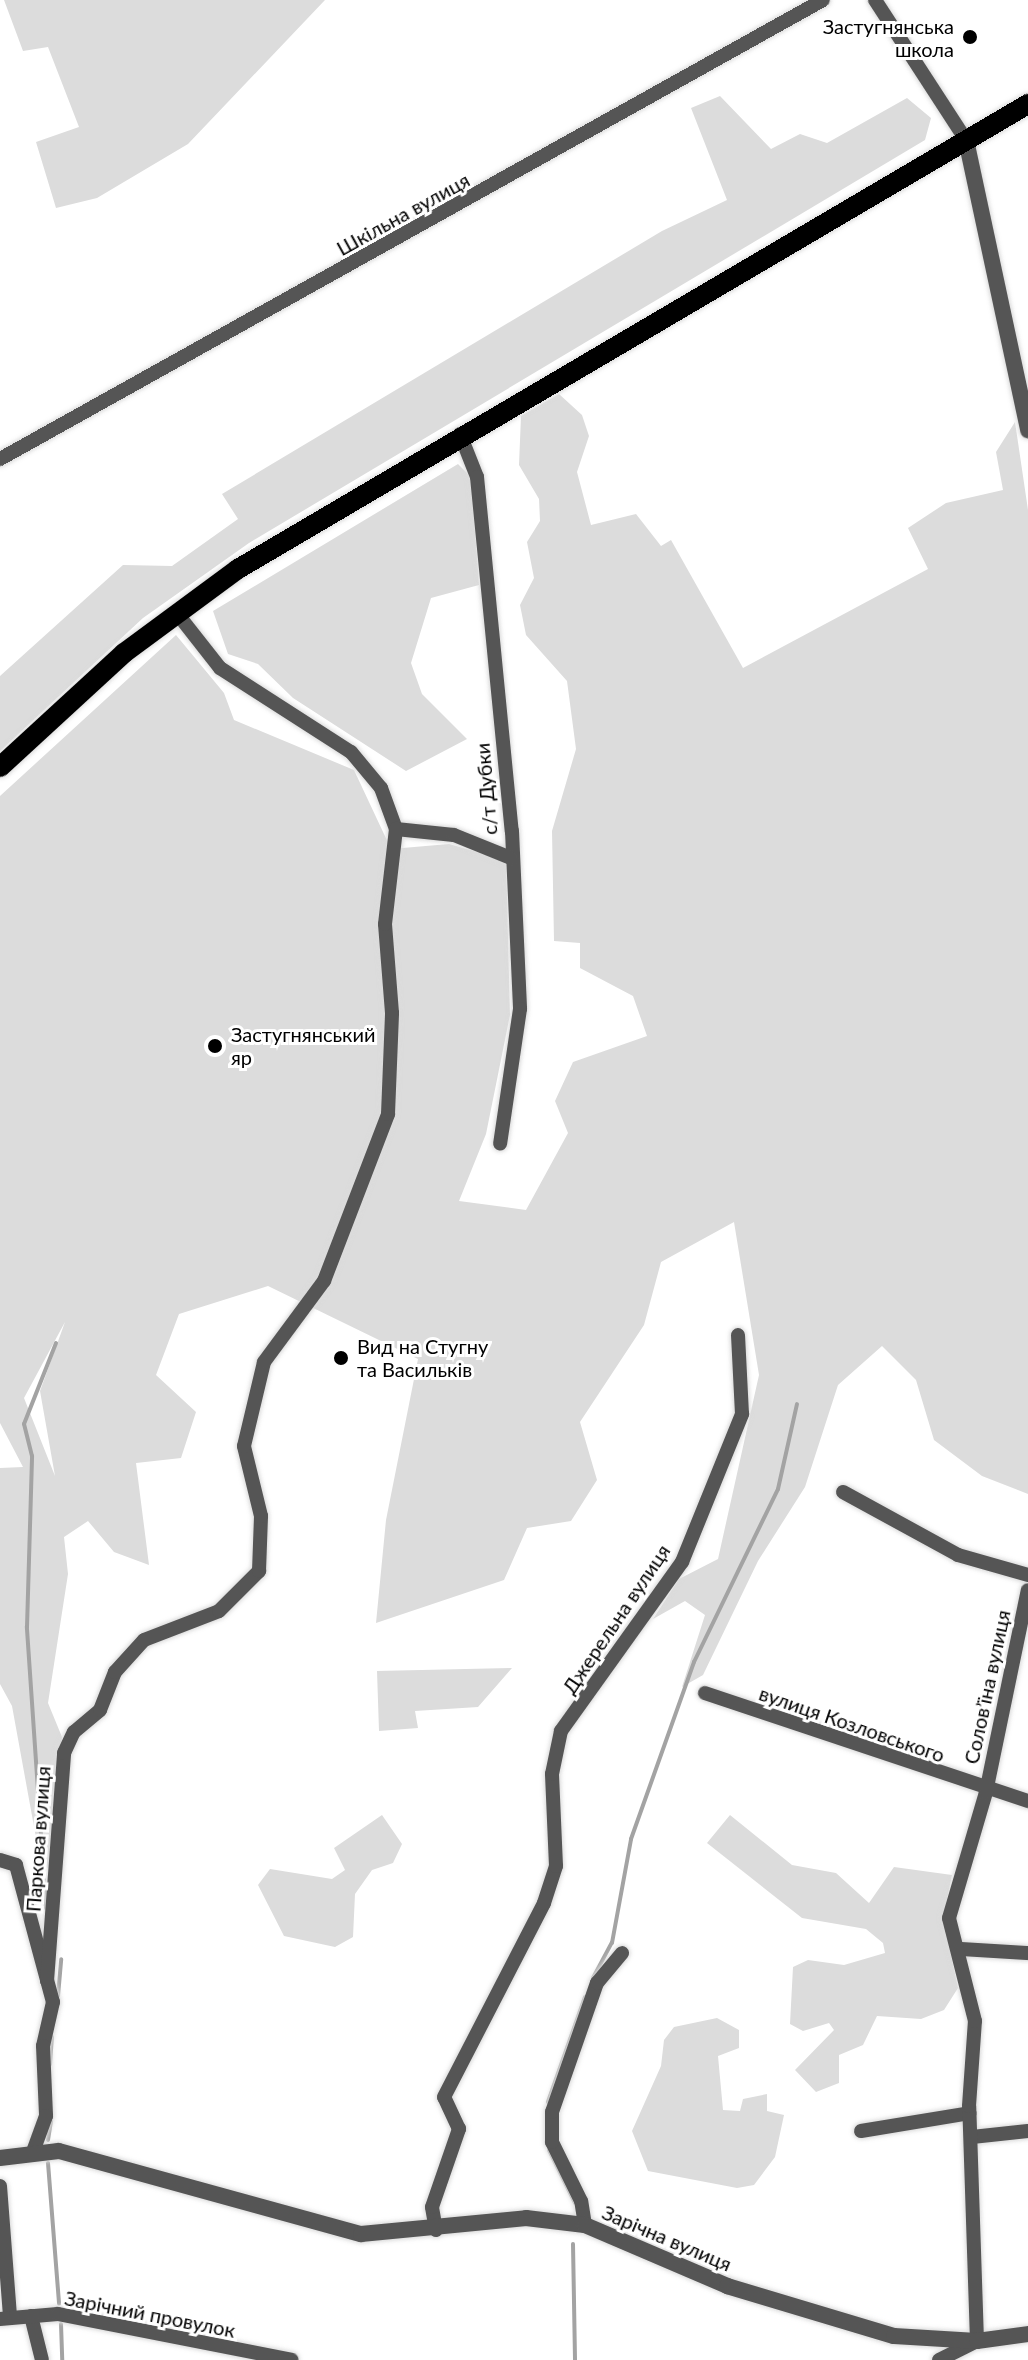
<!DOCTYPE html>
<meta charset="utf-8">
<style>
body{margin:0}
#map{position:relative;width:1028px;height:2360px;overflow:hidden;background:#fff;font-family:Lato,sans-serif}
div>[style]{position:absolute}
.green>*{inset:0;background:#dcdcdc}
.stream>*{height:4px;margin:-2px;padding:0 2px;transform-origin:2px;border-radius:2px;background:#a3a3a3}
.roads{filter:drop-shadow(0 0 2px #dbdbdb) drop-shadow(0 0 2px #dbdbdb)}
.minor>*{height:14px;margin:-7px;padding:0 7px;transform-origin:7px;border-radius:7px;background:#555}
.tertiary>*{height:16px;margin:-8px;padding:0 8px;transform-origin:8px;border-radius:8px;background:#555}
.primary>*{height:20px;margin:-10px;padding:0 10px;transform-origin:10px;border-radius:10px;background:#000}
.dots>*{width:22px;height:22px;translate:-50% -50%;box-sizing:border-box;border:4px solid #fff;border-radius:50%}
span{translate:-50% -50%;white-space:nowrap;text-align:center;line-height:1.15;-webkit-text-stroke:6px #fff;paint-order:stroke}
.poi-label{font-size:20px;color:#000}
.right{translate:-100% -50%;text-align:right}
.left{translate:0 -50%;text-align:left}
.street-label{font-size:20px;color:#000}
</style>
<div id="map">
<div class="green">
<i style="clip-path:polygon(4px 0,325px 0,188px 144px,97px 198px,56px 208px,36px 142px,79px 127px,48px 47px,23px 51px)"></i>
<i style="clip-path:polygon(720px 96px,771px 149px,800px 134px,827px 143px,907px 98px,931px 118px,925px 140px,249px 543px,143px 618px,0 751px,0 676px,123px 565px,172px 566px,238px 519px,222px 494px,662px 231px,727px 200px,691px 108px)"></i>
<i style="clip-path:polygon(evenodd,559px 394px,582px 415px,589px 436px,577px 472px,591px 525px,636px 514px,661px 546px,671px 540px,743px 668px,928px 569px,908px 528px,946px 503px,1003px 490px,996px 452px,1015px 422px,1028px 510px,1028px 1494px,982px 1476px,934px 1440px,916px 1380px,882px 1346px,838px 1385px,805px 1487px,758px 1561px,703px 1675px,682px 1687px,705px 1615px,685px 1601px,653px 1619px,679px 1579px,718px 1559px,759px 1375px,734px 1222px,661px 1262px,644px 1325px,580px 1422px,597px 1480px,571px 1521px,527px 1528px,504px 1580px,376px 1623px,386px 1520px,418px 1359px,268px 1286px,179px 1314px,156px 1375px,196px 1412px,181px 1458px,136px 1463px,149px 1565px,114px 1552px,88px 1521px,64px 1537px,68px 1574px,48px 1703px,62px 1737px,53px 1870px,41px 1865px,12px 1706px,0 1684px,0 1468px,23px 1467px,0 1423px,0 796px,176px 635px,224px 693px,234px 720px,354px 770px,391px 849px,449px 844px,506px 860px,510px 1015px,486px 1134px,459px 1201px,526px 1210px,568px 1133px,555px 1101px,573px 1062px,647px 1036px,633px 996px,580px 968px,580px 943px,554px 941px,552px 831px,576px 749px,567px 681px,526px 635px,520px 605px,534px 578px,527px 542px,540px 521px,539px 499px,519px 465px,521px 416px,559px 394px,65px 1322px,40px 1391px,55px 1476px,24px 1398px,65px 1322px)"></i>
<i style="clip-path:polygon(458px 464px,471px 477px,479px 585px,431px 598px,411px 663px,422px 694px,467px 739px,406px 771px,293px 698px,258px 664px,228px 654px,213px 611px)"></i>
<i style="clip-path:polygon(512px 1668px,478px 1707px,415px 1711px,418px 1728px,379px 1731px,377px 1671px)"></i>
<i style="clip-path:polygon(382px 1815px,402px 1844px,393px 1863px,372px 1870px,355px 1894px,353px 1937px,335px 1947px,284px 1936px,258px 1885px,270px 1869px,332px 1879px,345px 1870px,334px 1848px)"></i>
<i style="clip-path:polygon(730px 1815px,792px 1865px,836px 1873px,869px 1903px,894px 1867px,952px 1875px,943px 1918px,958px 1988px,944px 2010px,921px 2019px,877px 2016px,863px 2045px,839px 2055px,839px 2083px,816px 2092px,795px 2070px,834px 2030px,829px 2023px,803px 2031px,790px 2024px,793px 1967px,808px 1960px,844px 1965px,885px 1953px,883px 1943px,866px 1929px,802px 1918px,707px 1843px)"></i>
<i style="clip-path:polygon(717px 2018px,739px 2030px,739px 2048px,718px 2056px,723px 2110px,740px 2111px,743px 2099px,767px 2094px,767px 2111px,784px 2115px,775px 2157px,754px 2185px,737px 2188px,648px 2171px,632px 2131px,661px 2066px,664px 2040px,674px 2027px)"></i>
</div>
<div class="stream">
<i style="left:46px;top:1908px;width:282px;rotate:-93.9deg"></i>
<i style="left:27px;top:1627px;width:171px;rotate:-88.3deg"></i>
<i style="left:32px;top:1456px;width:33px;rotate:-104deg"></i>
<i style="left:24px;top:1424px;width:87px;rotate:-68.4deg"></i>
<i style="left:593px;top:1978px;width:40px;rotate:-62deg"></i>
<i style="left:612px;top:1943px;width:106px;rotate:-79.6deg"></i>
<i style="left:631px;top:1839px;width:188px;rotate:-70.4deg"></i>
<i style="left:694px;top:1662px;width:192px;rotate:-64.1deg"></i>
<i style="left:778px;top:1489px;width:87px;rotate:-77.4deg"></i>
<i style="left:58px;top:1996px;width:37px;rotate:-85deg"></i>
<i style="left:50px;top:2064px;width:27px;rotate:-86deg"></i>
<i style="left:548px;top:2102px;width:111px;rotate:-70.6deg"></i>
<i style="left:48px;top:2140px;width:19px;rotate:-81deg"></i>
<i style="left:549px;top:2150px;width:59px;rotate:63.9deg"></i>
<i style="left:48px;top:2163px;width:141px;rotate:85.5deg"></i>
<i style="left:573px;top:2244px;width:116px;rotate:89deg"></i>
<i style="left:61px;top:2324px;width:36px;rotate:88deg"></i>
</div>
<div class="roads">
<div class="minor">
<i style="left:875px;top:0;width:167px;rotate:57deg"></i>
<i style="left:460px;top:434px;width:46px;rotate:68.4deg"></i>
<i style="left:477px;top:477px;width:356px;rotate:84.4deg"></i>
<i style="left:512px;top:831px;width:178px;rotate:87.4deg"></i>
<i style="left:520px;top:1009px;width:136px;rotate:98.4deg"></i>
<i style="left:0;top:459px;width:942px;rotate:-29.15deg"></i>
<i style="left:176px;top:612px;width:71px;rotate:51.8deg"></i>
<i style="left:220px;top:668px;width:156px;rotate:32.7deg"></i>
<i style="left:351px;top:752px;width:47px;rotate:50.2deg"></i>
<i style="left:381px;top:788px;width:44px;rotate:69.9deg"></i>
<i style="left:396px;top:829px;width:58px;rotate:5.9deg"></i>
<i style="left:454px;top:835px;width:61px;rotate:22deg"></i>
<i style="left:843px;top:1492px;width:131px;rotate:28.7deg"></i>
<i style="left:958px;top:1555px;width:73px;rotate:15.9deg"></i>
<i style="left:705px;top:1693px;width:341px;rotate:18.5deg"></i>
<i style="left:0;top:1860px;width:17px;rotate:17deg"></i>
<i style="left:16px;top:1865px;width:142px;rotate:74.9deg"></i>
<i style="left:53px;top:2002px;width:45px;rotate:102.8deg"></i>
<i style="left:43px;top:2046px;width:70px;rotate:87.5deg"></i>
<i style="left:46px;top:2116px;width:37px;rotate:110deg"></i>
<i style="left:960px;top:1949px;width:68px;rotate:3.4deg"></i>
<i style="left:47px;top:1981px;width:229px;rotate:-85.7deg"></i>
<i style="left:64px;top:1753px;width:23px;rotate:-65deg"></i>
<i style="left:74px;top:1732px;width:34px;rotate:-40deg"></i>
<i style="left:100px;top:1710px;width:41px;rotate:-68.5deg"></i>
<i style="left:115px;top:1672px;width:43px;rotate:-47.8deg"></i>
<i style="left:144px;top:1640px;width:80px;rotate:-21.1deg"></i>
<i style="left:219px;top:1611px;width:57px;rotate:-45deg"></i>
<i style="left:259px;top:1571px;width:55px;rotate:-87.9deg"></i>
<i style="left:261px;top:1516px;width:72px;rotate:-103.7deg"></i>
<i style="left:244px;top:1446px;width:86px;rotate:-76.6deg"></i>
<i style="left:264px;top:1362px;width:101px;rotate:-53.5deg"></i>
<i style="left:324px;top:1281px;width:179px;rotate:-69deg"></i>
<i style="left:388px;top:1114px;width:101px;rotate:-87.7deg"></i>
<i style="left:392px;top:1013px;width:89px;rotate:-94.5deg"></i>
<i style="left:385px;top:924px;width:96px;rotate:-83.4deg"></i>
<i style="left:861px;top:2131px;width:110px;rotate:-9.4deg"></i>
<i style="left:972px;top:2137px;width:56px;rotate:-6.1deg"></i>
<i style="left:0;top:2186px;width:131px;rotate:85.6deg"></i>
<i style="left:585px;top:2225px;width:24px;rotate:-99deg"></i>
<i style="left:581px;top:2201px;width:66px;rotate:-116.2deg"></i>
<i style="left:552px;top:2142px;width:30px;rotate:-90deg"></i>
<i style="left:552px;top:2112px;width:137px;rotate:-70.8deg"></i>
<i style="left:597px;top:1983px;width:39px;rotate:-50deg"></i>
<i style="left:436px;top:2230px;width:23px;rotate:-100deg"></i>
<i style="left:432px;top:2207px;width:83px;rotate:-70.9deg"></i>
<i style="left:459px;top:2129px;width:35px;rotate:-115deg"></i>
<i style="left:444px;top:2097px;width:218px;rotate:-62.7deg"></i>
<i style="left:544px;top:1903px;width:39px;rotate:-72deg"></i>
<i style="left:556px;top:1866px;width:92px;rotate:-92.5deg"></i>
<i style="left:552px;top:1774px;width:44px;rotate:-78.2deg"></i>
<i style="left:561px;top:1731px;width:208px;rotate:-54.4deg"></i>
<i style="left:682px;top:1562px;width:160px;rotate:-67.9deg"></i>
<i style="left:742px;top:1414px;width:79px;rotate:-92.9deg"></i>
<i style="left:31px;top:2316px;width:45px;rotate:76deg"></i>
<i style="left:0;top:2319px;width:58px;rotate:-4.9deg"></i>
<i style="left:58px;top:2314px;width:238px;rotate:11.1deg"></i>
<i style="left:939px;top:2360px;width:42px;rotate:-26.6deg"></i>
<i style="left:977px;top:2341px;width:235px;rotate:-91.9deg"></i>
<i style="left:969px;top:2106px;width:85px;rotate:-86deg"></i>
<i style="left:975px;top:2021px;width:106px;rotate:-104.2deg"></i>
<i style="left:949px;top:1918px;width:131px;rotate:-73.6deg"></i>
<i style="left:986px;top:1792px;width:206px;rotate:-78.3deg"></i>
</div>
<div class="tertiary">
<i style="left:966px;top:140px;width:297px;rotate:77.9deg"></i>
<i style="left:0;top:2158px;width:59px;rotate:-6.8deg"></i>
<i style="left:59px;top:2151px;width:313px;rotate:15.4deg"></i>
<i style="left:361px;top:2234px;width:166px;rotate:-5.5deg"></i>
<i style="left:526px;top:2218px;width:59px;rotate:6.8deg"></i>
<i style="left:585px;top:2225px;width:155px;rotate:23.2deg"></i>
<i style="left:727px;top:2286px;width:174px;rotate:16.7deg"></i>
<i style="left:894px;top:2336px;width:83px;rotate:3.4deg"></i>
<i style="left:977px;top:2341px;width:51px;rotate:-7.8deg"></i>
</div>
<div class="primary">
<i style="left:0;top:767px;width:168px;rotate:-42.6deg"></i>
<i style="left:124px;top:653px;width:142px;rotate:-36.4deg"></i>
<i style="left:238px;top:569px;width:917px;rotate:-30.48deg"></i>
</div>
</div>
<div class="dots">
<i style="left:970px;top:37px;background:#000"></i>
<i style="left:215px;top:1046px;background:#000"></i>
<i style="left:341px;top:1358px;background:#000"></i>
</div>
<div class="poi-label">
<span class="right" style="left:954px;top:38px">Застугнянська<br>школа</span>
<span class="left" style="left:231px;top:1046px">Застугнянський<br>яр</span>
<span class="left" style="left:357px;top:1358px">Вид на Стугну<br>та Васильків</span>
</div>
<div class="street-label">
<span style="left:403px;top:214px;rotate:-29deg">Шкільна вулиця</span>
<span style="left:486px;top:789px;rotate:-95deg">с/т Дубки</span>
<span style="left:616px;top:1619px;rotate:-56deg">Джерельна вулиця</span>
<span style="left:987px;top:1687px;rotate:-78deg">Соловʼїна вулиця</span>
<span style="left:852px;top:1724px;rotate:19deg">вулиця Козловського</span>
<span style="left:38px;top:1839px;rotate:-86deg">Паркова вулиця</span>
<span style="left:667px;top:2238px;rotate:23deg">Зарічна вулиця</span>
<span style="left:150px;top:2314px;rotate:11deg">Зарічний провулок</span>
</div>
</div>
